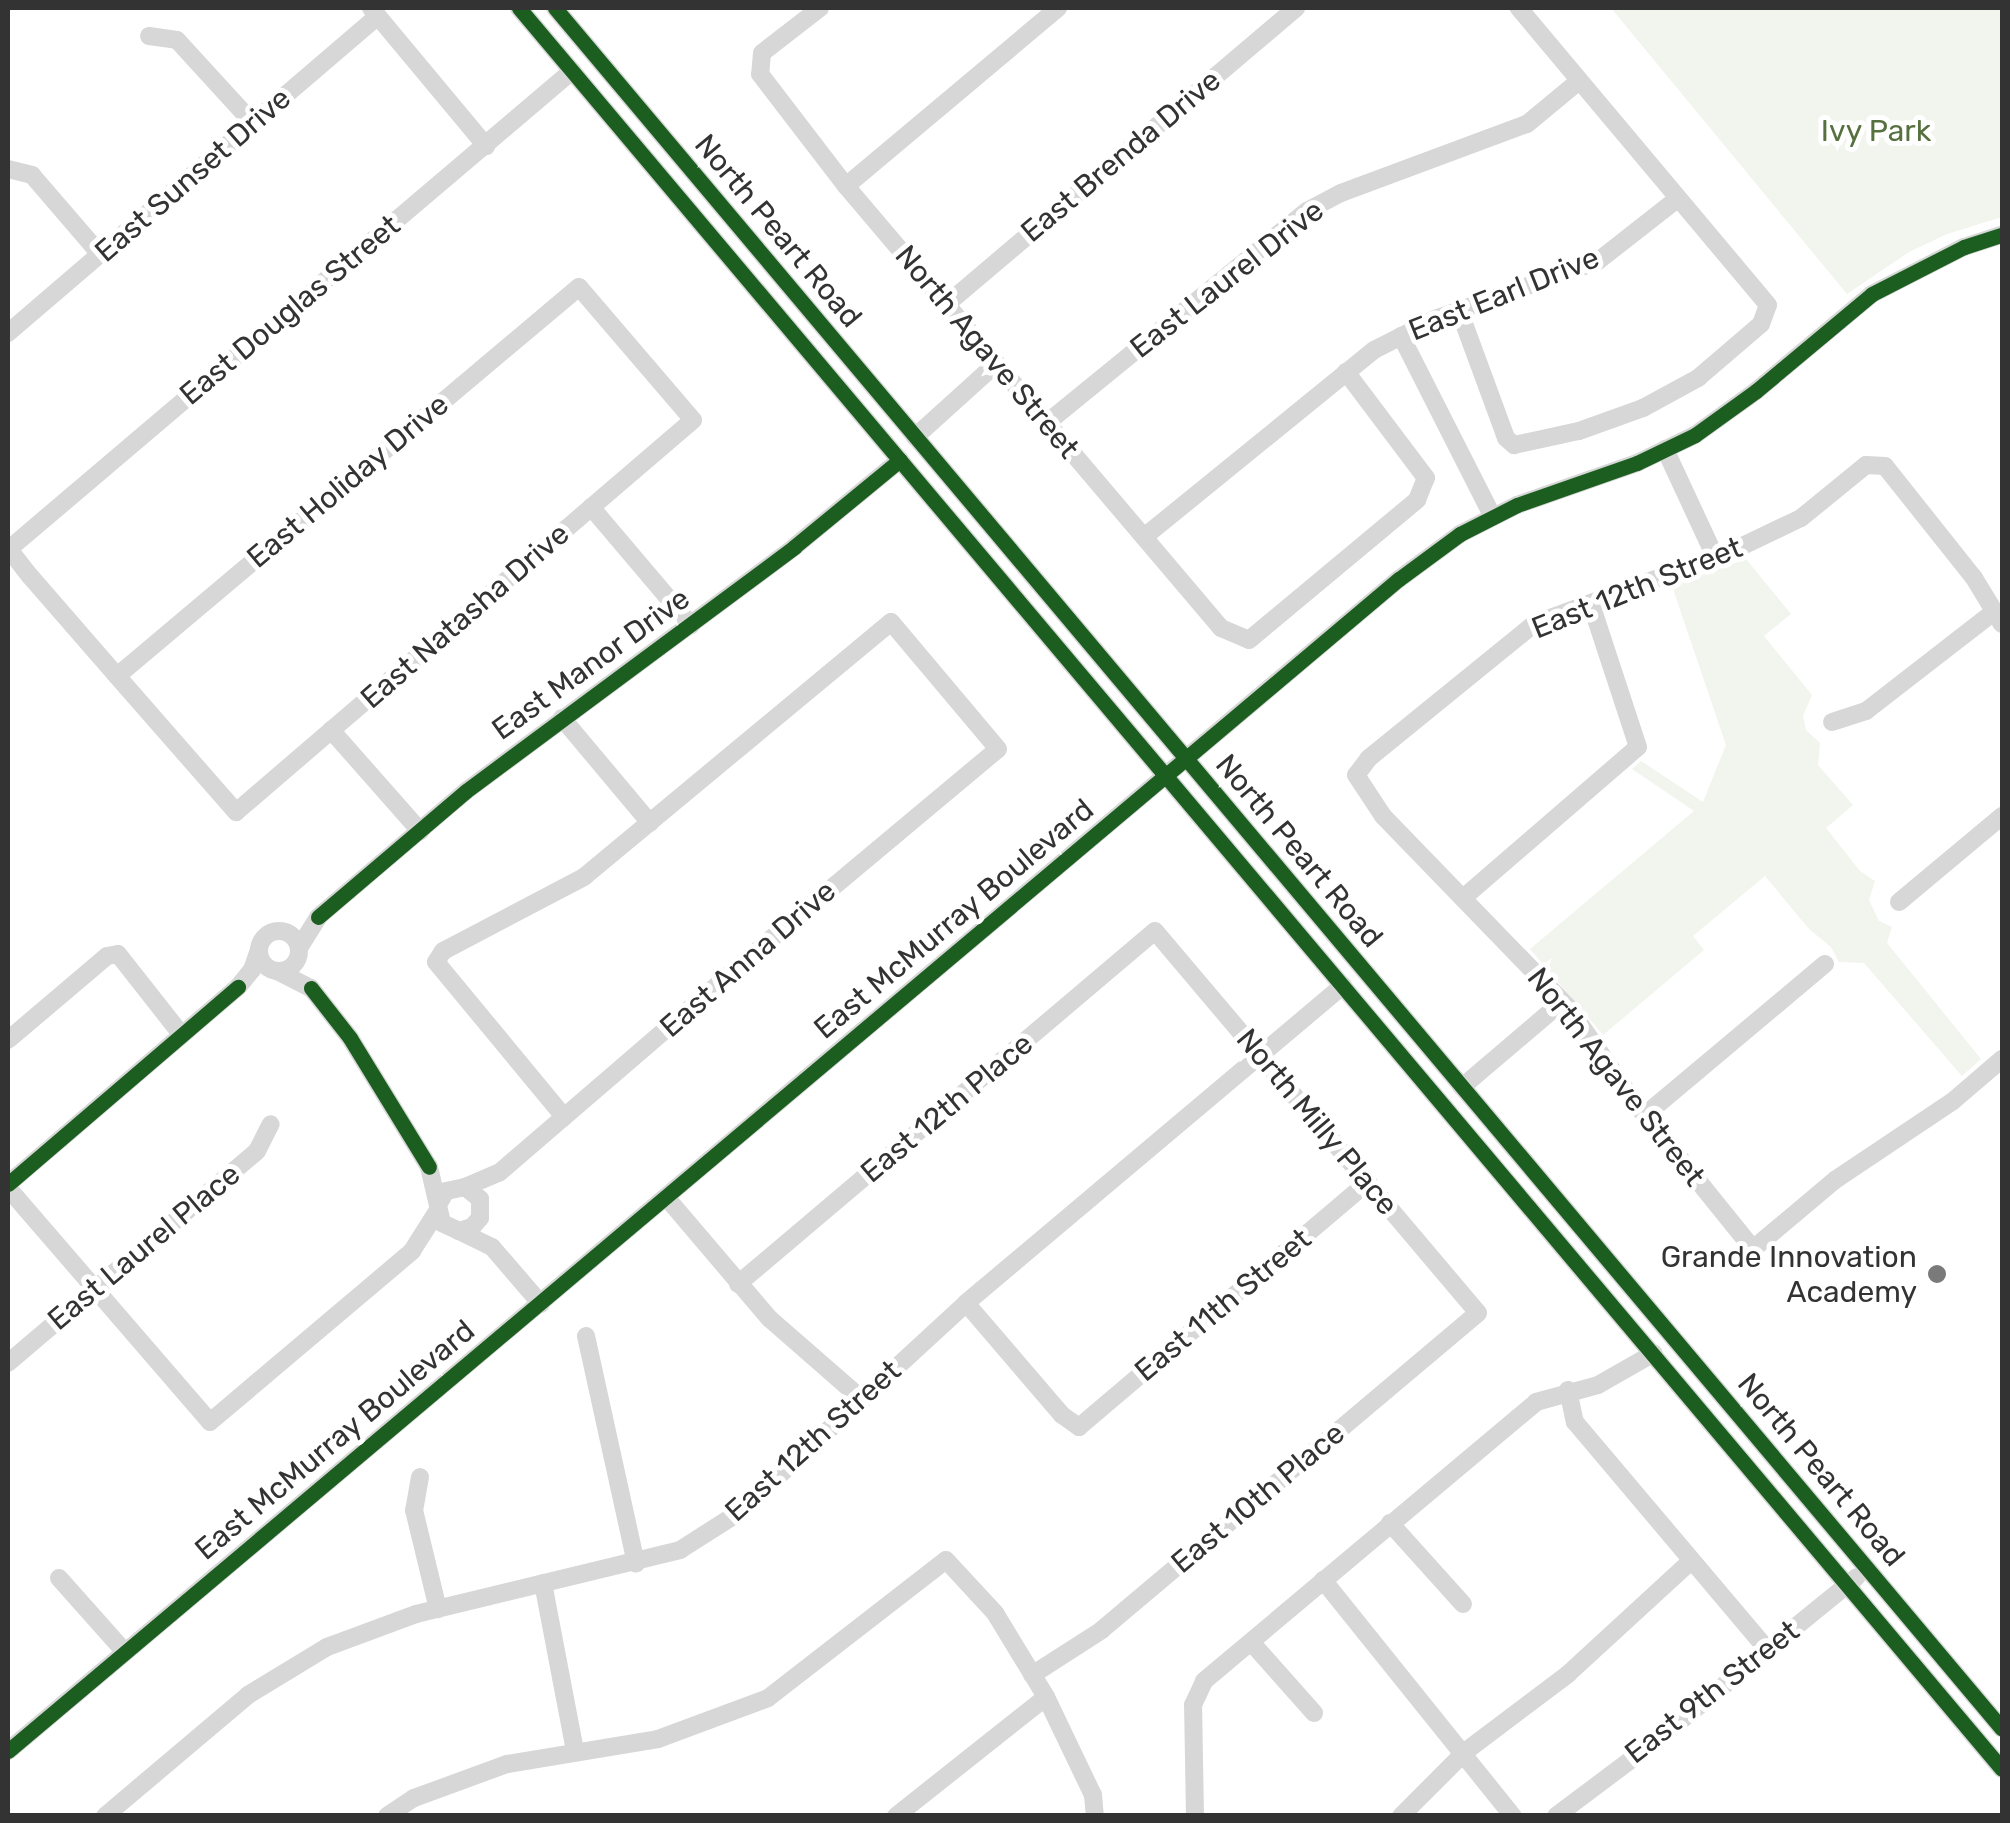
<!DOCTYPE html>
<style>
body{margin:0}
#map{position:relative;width:2010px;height:1823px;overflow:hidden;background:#fff;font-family:Rubik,sans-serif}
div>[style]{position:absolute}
.green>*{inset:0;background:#f1f5ed}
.minor>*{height:18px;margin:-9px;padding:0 9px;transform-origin:9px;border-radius:9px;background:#d7d7d7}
.minor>.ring{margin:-9px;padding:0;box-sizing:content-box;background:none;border:18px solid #d7d7d7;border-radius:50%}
.cycleway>*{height:15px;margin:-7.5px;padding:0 7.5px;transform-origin:7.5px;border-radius:7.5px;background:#1b5e20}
.dots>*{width:28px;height:28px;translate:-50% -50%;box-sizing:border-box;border:5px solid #fff;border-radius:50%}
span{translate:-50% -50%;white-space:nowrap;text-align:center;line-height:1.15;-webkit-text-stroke:10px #fff;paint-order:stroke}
.park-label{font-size:30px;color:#56703f}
.street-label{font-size:30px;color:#333}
.poi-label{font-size:30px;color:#333}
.right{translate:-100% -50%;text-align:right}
.frame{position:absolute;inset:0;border:10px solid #333;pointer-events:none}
</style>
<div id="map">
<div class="green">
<i style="clip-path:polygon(1611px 8px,2002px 8px,2002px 217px,1947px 234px,1909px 252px,1847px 294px)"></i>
<i style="clip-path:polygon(1746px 559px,1791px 614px,1764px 636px,1812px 695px,1803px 716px,1806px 730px,1820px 743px,1818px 765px,1853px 805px,1826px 828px,1860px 871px,1875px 881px,1869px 900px,1879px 921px,1892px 927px,1887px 943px,1981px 1059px,1962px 1076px,1864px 963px,1839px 962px,1831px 947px,1809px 929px,1765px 876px,1693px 936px,1704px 950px,1603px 1035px,1530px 949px,1694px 811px,1632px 769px,1641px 761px,1703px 802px,1726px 745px,1672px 586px)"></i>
</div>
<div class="minor">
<i style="left:371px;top:8px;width:180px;rotate:50.2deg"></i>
<i style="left:519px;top:8px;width:2302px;rotate:49.9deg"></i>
<i style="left:555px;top:8px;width:2248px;rotate:49.94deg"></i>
<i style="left:820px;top:8px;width:73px;rotate:142.2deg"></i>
<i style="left:762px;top:53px;width:21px;rotate:95deg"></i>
<i style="left:760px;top:74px;width:141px;rotate:52.5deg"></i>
<i style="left:846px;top:186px;width:580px;rotate:49.69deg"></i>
<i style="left:1221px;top:628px;width:30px;rotate:23deg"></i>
<i style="left:1249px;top:640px;width:219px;rotate:-39.8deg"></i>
<i style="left:1417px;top:500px;width:24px;rotate:-68deg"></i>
<i style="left:1426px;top:478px;width:133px;rotate:-127deg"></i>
<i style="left:149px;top:36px;width:28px;rotate:8deg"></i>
<i style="left:177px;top:40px;width:113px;rotate:47.5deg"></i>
<i style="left:8px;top:169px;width:25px;rotate:14deg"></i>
<i style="left:32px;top:175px;width:104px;rotate:49.3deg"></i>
<i style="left:846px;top:186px;width:277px;rotate:-40deg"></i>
<i style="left:947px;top:304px;width:458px;rotate:-40.3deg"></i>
<i style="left:1459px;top:310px;width:136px;rotate:69.8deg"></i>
<i style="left:1506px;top:438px;width:11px;rotate:41deg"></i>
<i style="left:1514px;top:445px;width:66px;rotate:-12.2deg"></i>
<i style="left:1579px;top:431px;width:68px;rotate:-19.8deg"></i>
<i style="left:1643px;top:408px;width:63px;rotate:-28.6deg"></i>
<i style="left:1698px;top:378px;width:83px;rotate:-40.6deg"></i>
<i style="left:1761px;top:324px;width:20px;rotate:-70deg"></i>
<i style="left:1768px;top:305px;width:388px;rotate:-130deg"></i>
<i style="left:8px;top:333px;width:487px;rotate:-40.6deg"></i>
<i style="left:1401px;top:336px;width:203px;rotate:63.1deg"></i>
<i style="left:1048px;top:422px;width:334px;rotate:-39.2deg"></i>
<i style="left:1307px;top:211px;width:38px;rotate:-28deg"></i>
<i style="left:1341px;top:193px;width:198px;rotate:-20.4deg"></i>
<i style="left:1527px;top:124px;width:67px;rotate:-39.6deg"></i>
<i style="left:915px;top:437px;width:110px;rotate:-42.1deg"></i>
<i style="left:1665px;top:449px;width:121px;rotate:65.1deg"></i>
<i style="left:591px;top:507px;width:155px;rotate:49.7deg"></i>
<i style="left:1144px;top:537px;width:296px;rotate:-39.1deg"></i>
<i style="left:1374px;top:350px;width:68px;rotate:-26.9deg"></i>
<i style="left:1435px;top:319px;width:173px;rotate:-19.6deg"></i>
<i style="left:1598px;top:261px;width:100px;rotate:-38.1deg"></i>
<i style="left:8px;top:548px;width:36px;rotate:52deg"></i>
<i style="left:30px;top:576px;width:133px;rotate:49deg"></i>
<i style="left:117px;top:676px;width:181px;rotate:48.8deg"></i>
<i style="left:236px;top:812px;width:602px;rotate:-40.62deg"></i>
<i style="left:693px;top:420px;width:175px;rotate:-130.6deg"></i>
<i style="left:579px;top:287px;width:604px;rotate:139.9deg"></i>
<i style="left:9px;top:549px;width:739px;rotate:-40.33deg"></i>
<i style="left:2002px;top:624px;width:54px;rotate:-121.3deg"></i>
<i style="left:1974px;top:578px;width:143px;rotate:-128.5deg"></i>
<i style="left:1885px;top:466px;width:19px;rotate:-177deg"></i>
<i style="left:1866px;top:465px;width:84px;rotate:140.8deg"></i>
<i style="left:1801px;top:518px;width:74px;rotate:154.5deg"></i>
<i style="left:1734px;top:550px;width:213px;rotate:159.7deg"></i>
<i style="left:1534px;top:624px;width:213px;rotate:140.9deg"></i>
<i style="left:1369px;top:758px;width:21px;rotate:127deg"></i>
<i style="left:1356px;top:775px;width:49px;rotate:56.6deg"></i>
<i style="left:1383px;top:816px;width:266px;rotate:45.9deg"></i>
<i style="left:1568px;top:1007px;width:118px;rotate:55deg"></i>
<i style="left:1636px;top:1104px;width:186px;rotate:51.1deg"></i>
<i style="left:1753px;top:1249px;width:107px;rotate:-40.1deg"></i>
<i style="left:1835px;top:1180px;width:142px;rotate:-33.8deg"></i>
<i style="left:1953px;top:1101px;width:65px;rotate:-40.6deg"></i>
<i style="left:562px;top:718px;width:137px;rotate:50deg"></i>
<i style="left:1832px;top:722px;width:36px;rotate:-18deg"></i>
<i style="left:1866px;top:711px;width:163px;rotate:-37.8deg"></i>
<i style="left:331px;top:730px;width:135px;rotate:48.6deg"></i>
<i style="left:1463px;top:898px;width:231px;rotate:-40.8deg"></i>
<i style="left:1638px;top:747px;width:151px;rotate:-108.2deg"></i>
<i style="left:1899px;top:902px;width:134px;rotate:-39.9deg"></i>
<i class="ring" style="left:259px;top:931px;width:22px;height:22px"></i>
<i style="left:299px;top:948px;width:36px;rotate:-58deg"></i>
<i style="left:318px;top:917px;width:194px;rotate:-40.4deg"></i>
<i style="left:466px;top:791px;width:409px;rotate:-36.6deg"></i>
<i style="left:794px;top:547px;width:137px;rotate:-39.4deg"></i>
<i style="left:277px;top:971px;width:38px;rotate:27deg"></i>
<i style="left:311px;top:988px;width:63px;rotate:52deg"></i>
<i style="left:350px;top:1038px;width:151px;rotate:58.5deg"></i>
<i style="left:429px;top:1167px;width:57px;rotate:76.9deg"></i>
<i style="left:442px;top:1223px;width:19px;rotate:25deg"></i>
<i style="left:459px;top:1231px;width:14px;rotate:-17deg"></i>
<i style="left:472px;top:1227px;width:12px;rotate:-48deg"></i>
<i style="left:480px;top:1218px;width:19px;rotate:-90deg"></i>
<i style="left:480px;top:1199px;width:19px;rotate:-141deg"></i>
<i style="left:465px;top:1187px;width:19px;rotate:168deg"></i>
<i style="left:446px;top:1191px;width:14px;rotate:120deg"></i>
<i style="left:8px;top:1040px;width:130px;rotate:-40.3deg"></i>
<i style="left:107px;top:956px;width:11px;rotate:-10deg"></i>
<i style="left:118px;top:954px;width:102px;rotate:51.8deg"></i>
<i style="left:1462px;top:1087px;width:131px;rotate:-40.4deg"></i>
<i style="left:1645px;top:1115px;width:235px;rotate:-40deg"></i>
<i style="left:8px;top:1184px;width:303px;rotate:-40.6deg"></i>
<i style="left:238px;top:987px;width:22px;rotate:-51deg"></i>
<i style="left:252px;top:970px;width:21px;rotate:-71deg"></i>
<i style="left:465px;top:1187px;width:38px;rotate:-23deg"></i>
<i style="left:500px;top:1172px;width:84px;rotate:-40.7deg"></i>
<i style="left:564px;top:1117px;width:267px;rotate:-40.7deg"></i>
<i style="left:766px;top:943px;width:302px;rotate:-39.9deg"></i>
<i style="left:998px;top:749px;width:166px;rotate:-130.1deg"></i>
<i style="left:891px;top:622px;width:399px;rotate:140.3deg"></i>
<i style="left:584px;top:877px;width:159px;rotate:152.3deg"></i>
<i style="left:443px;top:951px;width:13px;rotate:122deg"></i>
<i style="left:436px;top:962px;width:201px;rotate:50.4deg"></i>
<i style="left:8px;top:1188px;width:309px;rotate:49.2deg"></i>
<i style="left:210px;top:1422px;width:265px;rotate:-40.2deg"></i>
<i style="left:412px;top:1251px;width:49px;rotate:-57.6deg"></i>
<i style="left:666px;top:1197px;width:160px;rotate:49.6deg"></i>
<i style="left:770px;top:1319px;width:123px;rotate:41.1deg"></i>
<i style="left:459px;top:1231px;width:37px;rotate:26deg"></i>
<i style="left:492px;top:1247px;width:75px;rotate:49.3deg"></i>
<i style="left:738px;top:1284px;width:546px;rotate:-40.25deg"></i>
<i style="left:1155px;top:931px;width:500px;rotate:49.78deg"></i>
<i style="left:1478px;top:1313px;width:492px;rotate:139.9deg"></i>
<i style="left:1102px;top:1630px;width:83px;rotate:147.3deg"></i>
<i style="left:966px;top:1303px;width:148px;rotate:49.4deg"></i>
<i style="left:1062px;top:1415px;width:21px;rotate:35deg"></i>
<i style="left:1079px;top:1427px;width:379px;rotate:-40.3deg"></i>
<i style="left:586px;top:1336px;width:233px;rotate:77.6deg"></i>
<i style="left:8px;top:1363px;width:327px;rotate:-40.4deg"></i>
<i style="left:257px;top:1151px;width:30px;rotate:-63deg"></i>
<i style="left:1568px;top:1390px;width:33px;rotate:78deg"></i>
<i style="left:1575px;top:1422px;width:297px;rotate:49.8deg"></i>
<i style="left:420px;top:1477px;width:34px;rotate:100deg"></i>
<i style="left:414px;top:1510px;width:102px;rotate:76.4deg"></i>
<i style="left:1390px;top:1523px;width:109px;rotate:48deg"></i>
<i style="left:59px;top:1578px;width:98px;rotate:48.3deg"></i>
<i style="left:1323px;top:1580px;width:303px;rotate:51.2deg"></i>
<i style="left:543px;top:1583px;width:171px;rotate:79.2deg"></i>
<i style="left:1251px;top:1642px;width:95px;rotate:48.4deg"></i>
<i style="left:8px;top:1751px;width:1819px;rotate:-40.12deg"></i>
<i style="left:1399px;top:579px;width:76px;rotate:-36.4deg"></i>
<i style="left:1460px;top:534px;width:64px;rotate:-27deg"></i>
<i style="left:1517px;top:505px;width:127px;rotate:-19.3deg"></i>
<i style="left:1637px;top:463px;width:64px;rotate:-25.8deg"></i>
<i style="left:1695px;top:435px;width:75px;rotate:-35.8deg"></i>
<i style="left:1756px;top:391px;width:151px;rotate:-39.9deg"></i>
<i style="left:1872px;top:294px;width:103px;rotate:-27.1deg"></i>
<i style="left:1964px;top:247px;width:40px;rotate:-18deg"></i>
<i style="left:105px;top:1816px;width:187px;rotate:-40.2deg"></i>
<i style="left:248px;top:1695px;width:92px;rotate:-31.3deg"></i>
<i style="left:327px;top:1647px;width:95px;rotate:-20.3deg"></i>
<i style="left:416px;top:1614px;width:272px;rotate:-13.6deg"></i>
<i style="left:680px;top:1550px;width:69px;rotate:-32.5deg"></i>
<i style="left:738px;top:1513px;width:310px;rotate:-42.6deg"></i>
<i style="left:966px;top:1303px;width:493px;rotate:-40.1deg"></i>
<i style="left:387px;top:1816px;width:32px;rotate:-34deg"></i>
<i style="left:414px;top:1798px;width:99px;rotate:-20.1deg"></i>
<i style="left:507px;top:1764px;width:153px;rotate:-9.4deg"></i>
<i style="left:658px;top:1739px;width:117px;rotate:-20.4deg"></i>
<i style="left:768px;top:1698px;width:225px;rotate:-37.8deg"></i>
<i style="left:946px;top:1560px;width:72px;rotate:47.2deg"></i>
<i style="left:995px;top:1613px;width:98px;rotate:58.7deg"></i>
<i style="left:1046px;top:1697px;width:109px;rotate:64.4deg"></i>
<i style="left:1093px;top:1795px;width:21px;rotate:85deg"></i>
<i style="left:896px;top:1816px;width:191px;rotate:-38.4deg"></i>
<i style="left:1195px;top:1816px;width:111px;rotate:-91deg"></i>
<i style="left:1193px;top:1705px;width:26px;rotate:-65deg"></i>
<i style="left:1204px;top:1681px;width:434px;rotate:-40deg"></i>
<i style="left:1536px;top:1402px;width:64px;rotate:-15.3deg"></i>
<i style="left:1598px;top:1385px;width:64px;rotate:-29.7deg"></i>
<i style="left:1401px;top:1816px;width:92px;rotate:-45deg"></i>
<i style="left:1466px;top:1751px;width:128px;rotate:-37deg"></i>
<i style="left:1568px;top:1674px;width:168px;rotate:-42.6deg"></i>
<i style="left:1556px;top:1816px;width:120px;rotate:-36.9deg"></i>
<i style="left:1652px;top:1744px;width:264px;rotate:-39.2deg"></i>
</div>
<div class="cycleway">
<i style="left:519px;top:8px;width:2302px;rotate:49.9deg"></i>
<i style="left:555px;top:8px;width:2248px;rotate:49.94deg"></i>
<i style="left:318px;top:917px;width:194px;rotate:-40.4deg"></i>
<i style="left:466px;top:791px;width:409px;rotate:-36.6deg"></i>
<i style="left:794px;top:547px;width:137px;rotate:-39.4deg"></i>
<i style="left:311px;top:988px;width:63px;rotate:52deg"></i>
<i style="left:350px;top:1038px;width:151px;rotate:58.5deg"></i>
<i style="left:8px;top:1184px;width:303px;rotate:-40.6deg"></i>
<i style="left:8px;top:1751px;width:1819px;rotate:-40.12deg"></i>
<i style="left:1399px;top:579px;width:76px;rotate:-36.4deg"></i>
<i style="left:1460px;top:534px;width:64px;rotate:-27deg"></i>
<i style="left:1517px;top:505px;width:127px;rotate:-19.3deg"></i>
<i style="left:1637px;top:463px;width:64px;rotate:-25.8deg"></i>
<i style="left:1695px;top:435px;width:75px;rotate:-35.8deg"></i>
<i style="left:1756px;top:391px;width:151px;rotate:-39.9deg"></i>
<i style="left:1872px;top:294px;width:103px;rotate:-27.1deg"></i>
<i style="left:1964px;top:247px;width:40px;rotate:-18deg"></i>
</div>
<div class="dots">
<i style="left:1937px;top:1274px;background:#7a7a7a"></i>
</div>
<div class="park-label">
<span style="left:1876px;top:131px">Ivy Park</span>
</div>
<div class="street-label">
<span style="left:1121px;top:156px;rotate:-40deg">East Brenda Drive</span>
<span style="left:193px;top:175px;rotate:-41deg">East Sunset Drive</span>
<span style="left:778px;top:231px;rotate:50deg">North Peart Road</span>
<span style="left:1227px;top:279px;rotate:-38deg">East Laurel Drive</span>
<span style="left:1504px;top:294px;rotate:-22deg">East Earl Drive</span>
<span style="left:290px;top:310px;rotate:-40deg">East Douglas Street</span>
<span style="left:987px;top:352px;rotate:50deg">North Agave Street</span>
<span style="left:348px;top:481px;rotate:-40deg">East Holiday Drive</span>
<span style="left:1637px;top:588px;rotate:-22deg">East 12th Street</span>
<span style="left:465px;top:616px;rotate:-41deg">East Natasha Drive</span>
<span style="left:591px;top:664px;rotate:-36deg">East Manor Drive</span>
<span style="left:1299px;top:851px;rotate:50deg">North Peart Road</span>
<span style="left:954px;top:919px;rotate:-40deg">East McMurray Boulevard</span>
<span style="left:748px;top:959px;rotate:-41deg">East Anna Drive</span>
<span style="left:1616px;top:1077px;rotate:52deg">North Agave Street</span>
<span style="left:947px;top:1108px;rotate:-40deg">East 12th Place</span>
<span style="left:1317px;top:1122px;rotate:50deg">North Milly Place</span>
<span style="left:144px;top:1247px;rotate:-40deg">East Laurel Place</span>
<span style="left:1223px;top:1305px;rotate:-40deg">East 11th Street</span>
<span style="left:335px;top:1440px;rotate:-40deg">East McMurray Boulevard</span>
<span style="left:813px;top:1441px;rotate:-42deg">East 12th Street</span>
<span style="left:1821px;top:1470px;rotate:50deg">North Peart Road</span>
<span style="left:1258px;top:1498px;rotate:-40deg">East 10th Place</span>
<span style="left:1712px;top:1692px;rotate:-38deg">East 9th Street</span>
</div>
<div class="poi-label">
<span class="right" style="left:1917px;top:1274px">Grande Innovation<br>Academy</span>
</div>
<div class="frame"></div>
</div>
